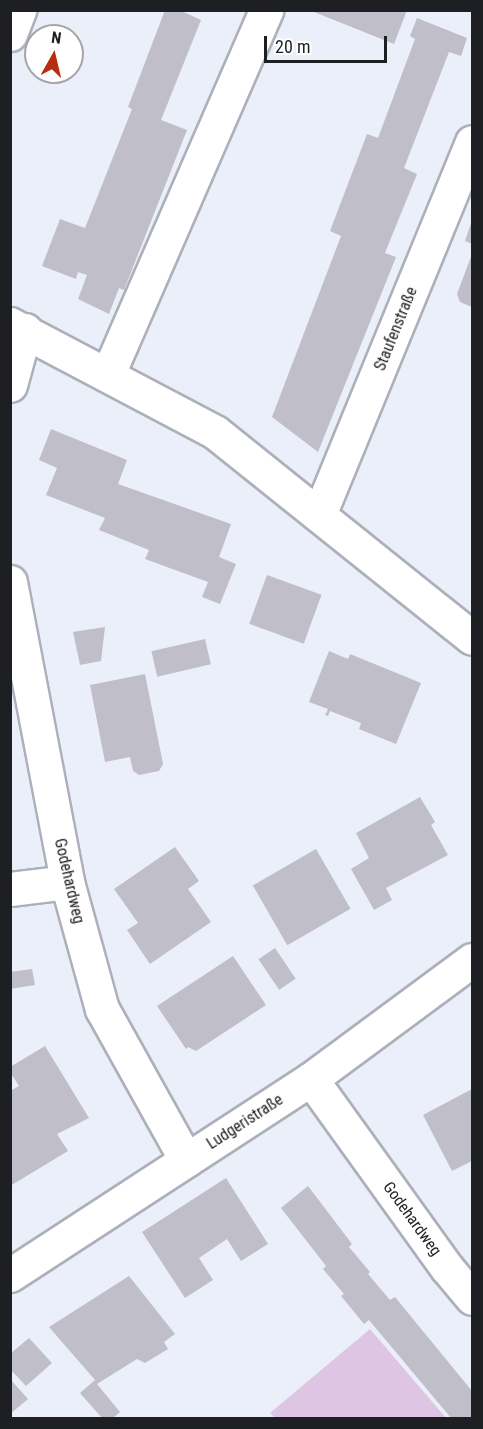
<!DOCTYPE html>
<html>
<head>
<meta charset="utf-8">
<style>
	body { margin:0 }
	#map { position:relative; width:483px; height:1429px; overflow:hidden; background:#ebeff9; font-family:"Roboto Condensed",sans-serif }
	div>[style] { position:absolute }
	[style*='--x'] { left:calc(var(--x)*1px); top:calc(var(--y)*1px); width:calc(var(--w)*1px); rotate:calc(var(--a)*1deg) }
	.green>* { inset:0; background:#dec5e4 }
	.building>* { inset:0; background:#c0bec8; transform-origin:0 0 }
	.roads { filter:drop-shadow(2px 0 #adb0bb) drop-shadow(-2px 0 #adb0bb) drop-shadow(0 2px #adb0bb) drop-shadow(0 -2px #adb0bb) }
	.minor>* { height:33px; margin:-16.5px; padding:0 16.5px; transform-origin:16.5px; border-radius:16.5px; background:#fff }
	span { translate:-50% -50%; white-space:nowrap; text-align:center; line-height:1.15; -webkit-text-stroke:5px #fff; paint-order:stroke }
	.street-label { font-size:16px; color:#1e1f23 }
	.frame { position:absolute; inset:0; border:12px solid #1e1f23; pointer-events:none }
	.north { position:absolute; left:24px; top:24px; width:60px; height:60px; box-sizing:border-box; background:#fff; border:2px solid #a5a5a7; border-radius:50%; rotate:8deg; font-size:16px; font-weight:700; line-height:24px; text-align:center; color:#1e1f23 }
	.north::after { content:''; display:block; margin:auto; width:21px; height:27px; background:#b82c11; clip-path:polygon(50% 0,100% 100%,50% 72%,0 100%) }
	.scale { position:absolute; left:264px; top:36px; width:123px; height:27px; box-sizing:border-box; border:3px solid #1e1f23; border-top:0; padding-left:8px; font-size:18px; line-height:21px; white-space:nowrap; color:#1e1f23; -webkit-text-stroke:4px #fff; paint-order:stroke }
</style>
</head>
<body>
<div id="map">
	<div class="green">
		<i style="clip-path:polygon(370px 1329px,446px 1418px,275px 1418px,270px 1413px)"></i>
	</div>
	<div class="building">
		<i style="clip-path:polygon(165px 10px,179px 10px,201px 20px,161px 120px,187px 130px,124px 290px,119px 288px,109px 314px,78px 299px,87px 275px,78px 272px,76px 279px,42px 266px,60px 219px,85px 228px,132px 109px,128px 107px)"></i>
		<i style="clip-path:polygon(309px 10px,407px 10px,394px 44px)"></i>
		<i style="clip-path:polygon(417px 18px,467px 38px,461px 56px,449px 52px,404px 168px,417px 174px,385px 253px,396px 257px,318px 452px,272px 417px,341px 236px,330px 231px,367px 134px,378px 138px,415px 39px,410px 36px)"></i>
		<i style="clip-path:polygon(472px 220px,472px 244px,465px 241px)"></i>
		<i style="clip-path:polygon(472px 254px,472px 307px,460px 302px,457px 294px)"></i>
		<i style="clip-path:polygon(51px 429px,127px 460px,118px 484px,231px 524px,219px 557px,236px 564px,220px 604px,202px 597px,208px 582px,145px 559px,149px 550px,99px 530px,105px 518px,46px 495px,57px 468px,39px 460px)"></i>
		<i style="left:267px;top:575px;width:58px;height:52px;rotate:20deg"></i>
		<i style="clip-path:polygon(105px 627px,101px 661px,80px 665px,73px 632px)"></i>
		<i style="left:205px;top:639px;width:26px;height:55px;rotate:77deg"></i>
		<i style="clip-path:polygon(329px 651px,348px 659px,350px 654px,421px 683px,396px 744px,359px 729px,361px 723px,330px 711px,328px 716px,325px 715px,328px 709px,309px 702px)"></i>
		<i style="clip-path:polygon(145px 674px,163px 764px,159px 771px,139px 775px,133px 771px,130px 757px,105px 762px,90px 685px)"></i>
		<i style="clip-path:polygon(420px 797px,435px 822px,431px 825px,448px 855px,386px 888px,392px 900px,374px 910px,351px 869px,369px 858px,356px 833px)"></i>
		<i style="clip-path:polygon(175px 847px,199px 881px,188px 889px,211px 922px,150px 964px,127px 930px,138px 923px,114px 889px)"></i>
		<i style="left:316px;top:849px;width:69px;height:73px;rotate:60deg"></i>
		<i style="left:275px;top:948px;width:37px;height:20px;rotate:56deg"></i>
		<i style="clip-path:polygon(233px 956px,266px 1005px,196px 1051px,188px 1047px,186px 1049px,157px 1006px)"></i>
		<i style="clip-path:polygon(32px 969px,35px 985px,10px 989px,10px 972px)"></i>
		<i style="clip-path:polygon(45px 1046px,89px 1118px,57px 1134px,68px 1151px,10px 1186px,10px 1091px,19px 1086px,10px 1072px,10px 1067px)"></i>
		<i style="clip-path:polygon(472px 1089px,472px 1161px,452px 1171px,423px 1115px)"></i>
		<i style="clip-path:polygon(226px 1178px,268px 1244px,241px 1261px,227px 1239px,199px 1258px,213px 1280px,185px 1298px,142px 1232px)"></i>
		<i style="clip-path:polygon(308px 1186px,352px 1244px,349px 1247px,370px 1272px,368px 1274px,390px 1300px,395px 1297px,472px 1391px,471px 1418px,451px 1418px,369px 1320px,364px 1324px,341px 1296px,344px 1294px,323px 1269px,326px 1266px,281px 1208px)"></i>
		<i style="clip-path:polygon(129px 1276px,175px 1334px,164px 1342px,168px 1349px,145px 1363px,137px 1359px,97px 1384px,120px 1412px,113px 1418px,102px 1418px,80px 1393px,95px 1380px,49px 1327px)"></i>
		<i style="clip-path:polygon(29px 1338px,52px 1363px,26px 1386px,10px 1369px,10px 1354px)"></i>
		<i style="clip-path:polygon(10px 1379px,28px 1399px,10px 1414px)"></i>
	</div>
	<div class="roads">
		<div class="minor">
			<i style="--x:10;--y:34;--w:26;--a:-69"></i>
			<i style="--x:10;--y:324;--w:232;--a:27.8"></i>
			<i style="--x:215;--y:432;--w:329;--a:38.7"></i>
			<i style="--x:108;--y:374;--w:397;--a:-66.5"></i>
			<i style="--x:10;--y:385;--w:57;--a:-74.7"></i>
			<i style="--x:319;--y:515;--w:403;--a:-67.7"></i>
			<i style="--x:10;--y:582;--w:305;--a:79.2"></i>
			<i style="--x:67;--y:882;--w:132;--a:74.6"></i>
			<i style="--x:102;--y:1009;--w:173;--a:60.9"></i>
			<i style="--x:10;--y:889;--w:57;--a:-7"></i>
			<i style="--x:311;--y:1079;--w:233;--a:54.3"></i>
			<i style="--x:447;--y:1268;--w:39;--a:50"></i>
			<i style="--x:10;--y:1275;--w:359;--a:-33.1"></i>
			<i style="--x:311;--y:1079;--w:200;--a:-36.5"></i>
		</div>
	</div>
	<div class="street-label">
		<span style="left:396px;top:329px;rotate:-68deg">Staufenstraße</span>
		<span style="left:69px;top:881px;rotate:77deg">Godehardweg</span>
		<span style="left:245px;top:1122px;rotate:-33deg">Ludgeristraße</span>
		<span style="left:412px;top:1219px;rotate:54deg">Godehardweg</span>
	</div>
	<div class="frame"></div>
	<div class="north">N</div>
	<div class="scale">20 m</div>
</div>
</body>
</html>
